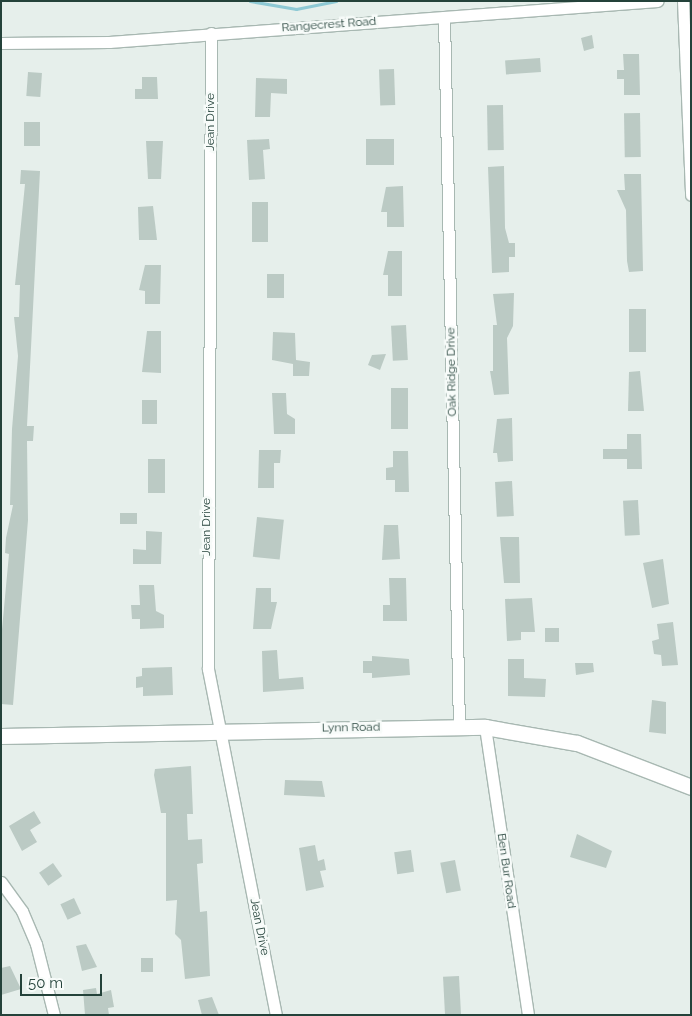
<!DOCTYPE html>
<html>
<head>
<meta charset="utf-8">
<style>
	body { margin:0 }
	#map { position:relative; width:692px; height:1016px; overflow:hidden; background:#e6efeb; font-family:Raleway,sans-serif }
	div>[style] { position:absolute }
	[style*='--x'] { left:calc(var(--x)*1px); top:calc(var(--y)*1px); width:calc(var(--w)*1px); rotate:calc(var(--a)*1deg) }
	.stream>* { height:3px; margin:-1.5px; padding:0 1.5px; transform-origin:1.5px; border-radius:1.5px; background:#8ec9d4 }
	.building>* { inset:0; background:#bbcac4; transform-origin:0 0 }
	.roads { filter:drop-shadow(1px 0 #a8b8b2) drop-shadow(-1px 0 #a8b8b2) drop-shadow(0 1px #a8b8b2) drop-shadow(0 -1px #a8b8b2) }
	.minor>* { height:11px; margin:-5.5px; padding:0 5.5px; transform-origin:5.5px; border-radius:5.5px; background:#fff }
	.secondary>* { height:15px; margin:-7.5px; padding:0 7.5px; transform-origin:7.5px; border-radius:7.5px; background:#fff }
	span { translate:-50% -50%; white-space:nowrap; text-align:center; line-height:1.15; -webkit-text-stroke:5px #f7fbf9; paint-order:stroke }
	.street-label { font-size:12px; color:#24423a }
	.frame { position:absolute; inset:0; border:2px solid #24423a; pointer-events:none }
	.scale { position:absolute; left:20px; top:974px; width:82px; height:22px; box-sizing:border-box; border:2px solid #24423a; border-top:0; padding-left:6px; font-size:15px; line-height:18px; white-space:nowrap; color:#24423a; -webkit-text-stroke:4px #f7fbf9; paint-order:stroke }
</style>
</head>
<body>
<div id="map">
	<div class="stream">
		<i style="--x:250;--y:1;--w:47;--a:9.9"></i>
		<i style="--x:296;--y:9;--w:41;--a:-11.3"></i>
	</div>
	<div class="building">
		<i style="clip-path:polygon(592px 35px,594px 48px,584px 51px,581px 38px)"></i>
		<i style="clip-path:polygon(623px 54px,639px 54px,640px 95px,624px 95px,624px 79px,617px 79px,617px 70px,624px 70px)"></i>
		<i style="left:540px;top:58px;width:14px;height:35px;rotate:86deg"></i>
		<i style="left:394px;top:69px;width:36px;height:15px;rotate:88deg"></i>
		<i style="left:28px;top:72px;width:14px;height:24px;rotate:4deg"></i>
		<i style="clip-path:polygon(142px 77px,157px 77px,158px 99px,135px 99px,135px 89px,142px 89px)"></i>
		<i style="clip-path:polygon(256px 78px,287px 79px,287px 94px,271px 93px,270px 117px,255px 117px)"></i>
		<i style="left:503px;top:105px;width:45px;height:16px;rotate:89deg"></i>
		<i style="left:640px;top:113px;width:44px;height:16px;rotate:89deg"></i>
		<i style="left:24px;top:122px;width:16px;height:24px"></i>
		<i style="clip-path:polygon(269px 139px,270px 149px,263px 150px,265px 179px,249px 180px,247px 140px)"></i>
		<i style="left:366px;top:139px;width:28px;height:26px"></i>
		<i style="clip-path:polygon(146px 141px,163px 141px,161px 179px,148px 179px)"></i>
		<i style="clip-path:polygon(504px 166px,505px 228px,509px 243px,515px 243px,515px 257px,509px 257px,509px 272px,492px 273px,488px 167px)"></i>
		<i style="clip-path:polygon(21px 170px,40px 171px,27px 426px,34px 426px,33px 441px,27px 441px,28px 520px,13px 705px,1px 704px,1px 640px,9px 554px,5px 553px,6px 538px,13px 505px,10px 505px,12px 429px,18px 356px,14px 317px,19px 317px,20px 285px,15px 285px,25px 184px,20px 184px)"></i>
		<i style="clip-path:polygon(624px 174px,641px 174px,643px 271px,629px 272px,627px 261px,626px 210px,617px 190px,625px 190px)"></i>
		<i style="clip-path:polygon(403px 186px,404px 227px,387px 227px,387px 212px,381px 212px,386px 187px)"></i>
		<i style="left:252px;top:202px;width:16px;height:40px"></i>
		<i style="clip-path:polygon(153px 206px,157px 240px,139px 240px,138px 207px)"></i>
		<i style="clip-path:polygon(388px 251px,402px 251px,402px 296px,388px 296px,388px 275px,383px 275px)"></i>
		<i style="clip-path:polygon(145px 265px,161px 265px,160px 304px,145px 304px,145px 291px,139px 290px)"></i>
		<i style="left:267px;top:274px;width:17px;height:24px"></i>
		<i style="clip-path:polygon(514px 293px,513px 326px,507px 338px,509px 394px,494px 395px,490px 371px,493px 371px,493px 325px,497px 325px,493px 294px)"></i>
		<i style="left:629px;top:309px;width:17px;height:43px"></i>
		<i style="left:406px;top:325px;width:35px;height:15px;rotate:87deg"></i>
		<i style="clip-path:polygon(147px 331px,161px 331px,161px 373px,142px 372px)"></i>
		<i style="clip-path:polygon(273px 332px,295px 333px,296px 360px,310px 362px,309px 376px,293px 376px,293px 364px,272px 360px)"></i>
		<i style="clip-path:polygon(386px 354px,380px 370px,368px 365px,372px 355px)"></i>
		<i style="clip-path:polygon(640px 371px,644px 411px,628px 411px,629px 372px)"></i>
		<i style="left:391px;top:388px;width:17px;height:41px"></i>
		<i style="clip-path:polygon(272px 393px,286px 393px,287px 414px,295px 419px,295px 434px,274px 434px)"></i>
		<i style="left:142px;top:400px;width:15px;height:24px"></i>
		<i style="clip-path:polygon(512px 418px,513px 461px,498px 462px,497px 453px,493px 453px,497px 419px)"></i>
		<i style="clip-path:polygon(627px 434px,641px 434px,642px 469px,627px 469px,627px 459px,603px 459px,603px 449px,627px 449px)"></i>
		<i style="clip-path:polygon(259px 450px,281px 450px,280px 463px,274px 463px,274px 488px,258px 488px)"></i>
		<i style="clip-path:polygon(393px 451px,408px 451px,409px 492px,395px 492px,395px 480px,386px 480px,386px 468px,393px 467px)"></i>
		<i style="left:148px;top:459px;width:17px;height:34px"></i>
		<i style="left:512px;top:481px;width:35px;height:17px;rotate:87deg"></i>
		<i style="left:638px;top:500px;width:35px;height:15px;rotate:87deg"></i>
		<i style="left:120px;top:513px;width:17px;height:11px"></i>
		<i style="left:257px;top:517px;width:27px;height:40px;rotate:6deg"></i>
		<i style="clip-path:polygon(384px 525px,398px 525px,400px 559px,382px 560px)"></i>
		<i style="clip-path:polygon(146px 531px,162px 532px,161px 564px,133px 564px,133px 549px,146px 550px)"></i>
		<i style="clip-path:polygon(500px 537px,519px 537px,520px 583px,504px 583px)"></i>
		<i style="clip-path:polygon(663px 559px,669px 604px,652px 608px,643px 563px)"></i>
		<i style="clip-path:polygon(389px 578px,406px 578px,407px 621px,383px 621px,383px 605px,390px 605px)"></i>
		<i style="clip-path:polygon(139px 585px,154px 585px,156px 611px,164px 615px,164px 628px,140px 629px,140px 619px,132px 619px,131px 605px,140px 605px)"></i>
		<i style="clip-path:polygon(256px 588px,271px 588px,271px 602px,277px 602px,271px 629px,253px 629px)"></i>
		<i style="clip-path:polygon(532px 598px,535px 632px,521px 632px,521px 640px,507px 641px,505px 599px)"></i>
		<i style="clip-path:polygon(673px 622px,678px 665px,662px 666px,661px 655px,654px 654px,652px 641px,659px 639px,657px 624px)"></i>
		<i style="left:545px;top:628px;width:14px;height:14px"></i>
		<i style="clip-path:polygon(277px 650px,279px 679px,303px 677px,304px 689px,263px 692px,262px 651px)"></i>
		<i style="clip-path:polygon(372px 656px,409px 659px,410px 675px,372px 678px,372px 673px,363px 673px,363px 661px,372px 661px)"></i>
		<i style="clip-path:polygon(508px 659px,524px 659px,524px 678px,546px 679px,545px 697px,508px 696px)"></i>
		<i style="clip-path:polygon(575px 663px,593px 663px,594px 672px,576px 675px)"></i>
		<i style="clip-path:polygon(172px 667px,173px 695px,143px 696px,143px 687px,136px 688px,136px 677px,142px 676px,142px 668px)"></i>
		<i style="clip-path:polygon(652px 700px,666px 702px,666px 734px,649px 732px)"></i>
		<i style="clip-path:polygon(191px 766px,193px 814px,187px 814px,188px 840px,202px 839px,203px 863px,197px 864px,200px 912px,207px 911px,210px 976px,185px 979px,181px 940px,175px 934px,177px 900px,166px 901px,166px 813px,161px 813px,154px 775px,155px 769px)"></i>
		<i style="clip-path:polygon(285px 780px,322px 781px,325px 797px,284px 795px)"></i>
		<i style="clip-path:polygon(34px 811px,41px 823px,30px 830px,37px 842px,22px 851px,9px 826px)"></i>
		<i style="clip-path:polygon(577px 834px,612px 851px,606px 868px,570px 857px)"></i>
		<i style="clip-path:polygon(315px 845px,318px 861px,324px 859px,326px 870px,320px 871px,324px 887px,306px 891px,299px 848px)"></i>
		<i style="left:411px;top:850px;width:22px;height:17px;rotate:82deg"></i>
		<i style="left:455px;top:860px;width:31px;height:15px;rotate:79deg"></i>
		<i style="left:53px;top:863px;width:16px;height:17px;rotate:55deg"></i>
		<i style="left:74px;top:898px;width:17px;height:15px;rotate:65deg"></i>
		<i style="clip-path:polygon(86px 944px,97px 967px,82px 971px,76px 946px)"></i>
		<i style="left:141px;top:958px;width:12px;height:14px"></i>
		<i style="clip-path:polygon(10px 966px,21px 989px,1px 995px,1px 968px)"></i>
		<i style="left:459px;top:976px;width:39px;height:16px;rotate:87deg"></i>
		<i style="clip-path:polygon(96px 988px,97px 994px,111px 990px,114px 1007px,108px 1008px,109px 1015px,85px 1015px,83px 990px)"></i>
		<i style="clip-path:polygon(212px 997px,219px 1015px,202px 1015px,198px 1000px)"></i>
	</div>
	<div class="roads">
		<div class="minor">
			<i style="--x:683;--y:1;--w:194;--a:87.6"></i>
			<i style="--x:444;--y:17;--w:709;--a:88.79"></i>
			<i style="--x:211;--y:33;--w:636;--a:90.27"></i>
			<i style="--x:208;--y:669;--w:353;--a:78.9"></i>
			<i style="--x:1;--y:43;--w:108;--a:-0.5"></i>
			<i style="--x:109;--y:42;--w:550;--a:-4.28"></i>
			<i style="--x:485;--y:727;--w:291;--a:81.5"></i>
			<i style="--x:1;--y:882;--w:36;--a:54"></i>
			<i style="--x:22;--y:911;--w:36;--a:67"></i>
			<i style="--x:36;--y:944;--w:73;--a:75.8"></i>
		</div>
		<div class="secondary">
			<i style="--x:1;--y:736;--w:484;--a:-1.1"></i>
			<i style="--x:485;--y:727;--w:93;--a:9.9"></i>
			<i style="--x:577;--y:743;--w:122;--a:21.1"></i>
		</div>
	</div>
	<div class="street-label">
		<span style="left:329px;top:25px;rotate:-4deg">Rangecrest Road</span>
		<span style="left:211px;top:122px;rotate:-90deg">Jean Drive</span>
		<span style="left:452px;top:372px;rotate:-91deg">Oak Ridge Drive</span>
		<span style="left:207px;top:527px;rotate:-90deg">Jean Drive</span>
		<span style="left:351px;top:728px;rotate:-1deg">Lynn Road</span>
		<span style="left:506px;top:871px;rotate:82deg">Ben Bur Road</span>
		<span style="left:259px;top:927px;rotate:79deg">Jean Drive</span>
	</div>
	<div class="frame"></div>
	<div class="scale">50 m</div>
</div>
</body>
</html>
